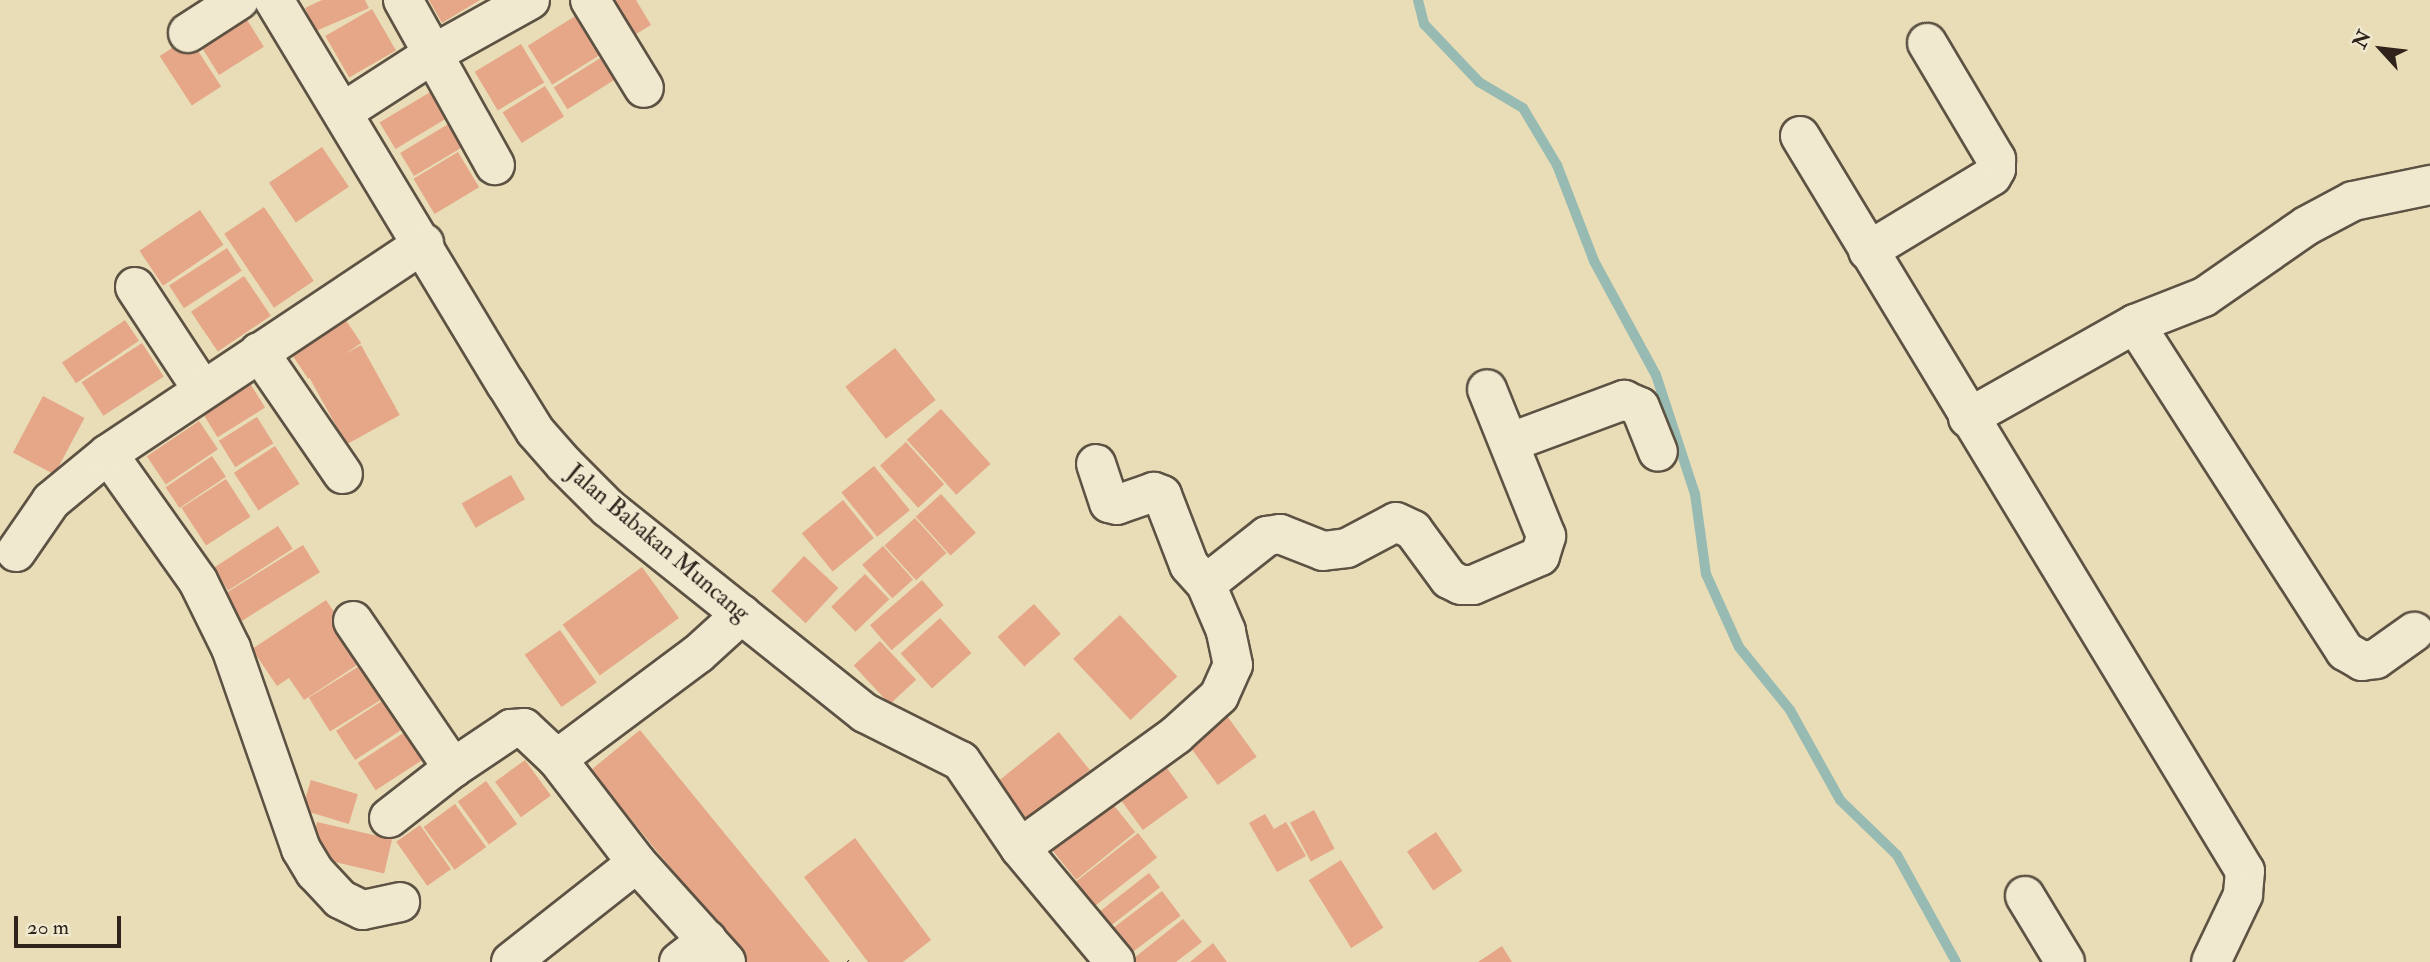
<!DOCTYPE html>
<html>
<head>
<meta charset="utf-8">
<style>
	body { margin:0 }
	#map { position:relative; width:2430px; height:962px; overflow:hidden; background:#e8ddb7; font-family:"IM FELL Double Pica",serif }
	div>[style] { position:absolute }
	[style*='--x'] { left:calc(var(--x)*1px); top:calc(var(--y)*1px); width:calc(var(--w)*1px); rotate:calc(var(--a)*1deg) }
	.stream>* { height:10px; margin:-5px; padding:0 5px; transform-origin:5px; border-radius:5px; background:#97bbb2 }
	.building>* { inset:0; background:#e5a788; transform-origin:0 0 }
	.path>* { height:4.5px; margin-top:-2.25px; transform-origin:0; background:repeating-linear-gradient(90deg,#2f231c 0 5px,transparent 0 8.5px) }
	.roads { filter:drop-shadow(2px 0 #5d5243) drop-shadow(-2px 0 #5d5243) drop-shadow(0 2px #5d5243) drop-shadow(0 -2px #5d5243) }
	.minor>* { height:38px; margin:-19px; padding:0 19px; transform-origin:19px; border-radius:19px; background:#f0e9d0 }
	span { translate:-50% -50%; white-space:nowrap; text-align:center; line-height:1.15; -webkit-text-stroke:6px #f0e9d0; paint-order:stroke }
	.street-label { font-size:24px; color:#2f231c }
	.north { position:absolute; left:2346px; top:14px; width:70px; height:70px; -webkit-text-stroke:5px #f0e9d0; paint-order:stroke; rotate:297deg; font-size:19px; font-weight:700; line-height:28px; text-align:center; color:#2f231c }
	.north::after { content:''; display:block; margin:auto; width:24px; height:32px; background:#2f231c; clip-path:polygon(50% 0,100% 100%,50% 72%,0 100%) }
	.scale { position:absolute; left:14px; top:916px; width:107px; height:32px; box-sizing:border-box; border:4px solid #2f231c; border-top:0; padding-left:9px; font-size:21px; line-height:24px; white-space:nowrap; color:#2f231c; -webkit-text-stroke:5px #f0e9d0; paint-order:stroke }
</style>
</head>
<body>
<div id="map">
	<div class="stream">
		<i style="--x:1418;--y:0;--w:25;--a:76"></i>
		<i style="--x:1424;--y:24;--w:80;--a:46.5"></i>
		<i style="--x:1479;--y:82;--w:51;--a:30.6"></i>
		<i style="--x:1523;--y:108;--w:66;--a:59.2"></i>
		<i style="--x:1557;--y:165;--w:103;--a:68.9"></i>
		<i style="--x:1594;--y:261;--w:130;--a:61.5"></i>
		<i style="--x:1656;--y:375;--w:125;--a:71.9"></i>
		<i style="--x:1695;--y:494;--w:81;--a:82.2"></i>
		<i style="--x:1706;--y:574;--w:80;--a:65.7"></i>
		<i style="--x:1739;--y:647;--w:81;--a:51"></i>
		<i style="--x:1790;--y:710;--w:103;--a:60.9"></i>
		<i style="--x:1840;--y:800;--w:79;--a:44"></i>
		<i style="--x:1897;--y:855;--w:122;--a:61.1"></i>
	</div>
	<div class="building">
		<i style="clip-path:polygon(322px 0,365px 0,369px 8px,316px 31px,305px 8px)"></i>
		<i style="clip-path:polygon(429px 0,480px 0,442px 23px)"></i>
		<i style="clip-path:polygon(605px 0,636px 0,651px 25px,628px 39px)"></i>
		<i style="left:239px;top:7px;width:47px;height:53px;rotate:58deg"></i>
		<i style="left:372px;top:9px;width:48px;height:54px;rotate:60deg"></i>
		<i style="left:577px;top:15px;width:46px;height:58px;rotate:58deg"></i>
		<i style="left:189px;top:37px;width:59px;height:35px;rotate:57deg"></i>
		<i style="left:521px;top:44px;width:45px;height:54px;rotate:59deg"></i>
		<i style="left:602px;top:57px;width:26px;height:57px;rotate:58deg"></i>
		<i style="left:545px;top:86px;width:36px;height:50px;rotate:58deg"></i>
		<i style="left:437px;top:88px;width:31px;height:67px;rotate:59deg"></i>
		<i style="left:455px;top:120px;width:27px;height:64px;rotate:59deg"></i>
		<i style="left:322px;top:147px;width:48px;height:64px;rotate:56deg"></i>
		<i style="left:458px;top:152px;width:41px;height:52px;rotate:59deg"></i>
		<i style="left:264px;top:207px;width:89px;height:48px;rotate:56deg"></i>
		<i style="left:200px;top:210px;width:42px;height:73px;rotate:56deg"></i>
		<i style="left:227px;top:248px;width:27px;height:69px;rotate:57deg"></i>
		<i style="left:244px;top:276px;width:48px;height:64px;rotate:56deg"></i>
		<i style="left:345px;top:319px;width:29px;height:64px;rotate:56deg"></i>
		<i style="left:125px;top:320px;width:25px;height:76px;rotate:56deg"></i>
		<i style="left:142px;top:343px;width:40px;height:72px;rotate:57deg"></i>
		<i style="left:361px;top:345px;width:80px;height:61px;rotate:61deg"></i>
		<i style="left:895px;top:348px;width:66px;height:63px;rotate:52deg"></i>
		<i style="left:246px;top:377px;width:36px;height:56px;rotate:58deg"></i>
		<i style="left:43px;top:396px;width:47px;height:64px;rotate:28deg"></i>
		<i style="left:941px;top:409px;width:74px;height:46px;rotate:48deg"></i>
		<i style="left:257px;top:417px;width:31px;height:45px;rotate:58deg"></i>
		<i style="left:199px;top:421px;width:34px;height:63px;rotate:56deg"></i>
		<i style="left:906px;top:442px;width:57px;height:35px;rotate:48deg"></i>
		<i style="left:275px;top:446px;width:45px;height:49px;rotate:57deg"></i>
		<i style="left:212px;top:456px;width:25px;height:56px;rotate:56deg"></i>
		<i style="left:874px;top:466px;width:57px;height:42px;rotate:51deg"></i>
		<i style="left:511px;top:475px;width:28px;height:57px;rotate:60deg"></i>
		<i style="left:226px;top:479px;width:45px;height:53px;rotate:57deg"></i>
		<i style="left:941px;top:494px;width:52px;height:34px;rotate:48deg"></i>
		<i style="left:843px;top:500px;width:49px;height:53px;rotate:51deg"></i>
		<i style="left:915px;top:518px;width:47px;height:41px;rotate:48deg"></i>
		<i style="left:278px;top:526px;width:27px;height:77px;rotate:57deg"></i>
		<i style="left:303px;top:545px;width:32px;height:92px;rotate:58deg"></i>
		<i style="left:883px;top:546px;width:45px;height:28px;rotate:48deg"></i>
		<i style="left:804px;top:556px;width:47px;height:48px;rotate:43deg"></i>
		<i style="left:642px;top:567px;width:63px;height:98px;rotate:54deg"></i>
		<i style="left:865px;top:574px;width:35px;height:47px;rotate:46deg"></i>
		<i style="left:922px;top:580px;width:33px;height:69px;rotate:49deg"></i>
		<i style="clip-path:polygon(326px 600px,366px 659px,304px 700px,289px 678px,277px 686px,252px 649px)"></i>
		<i style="left:1034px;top:604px;width:40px;height:49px;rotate:48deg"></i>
		<i style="left:1120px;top:615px;width:84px;height:64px;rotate:47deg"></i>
		<i style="left:940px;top:618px;width:47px;height:53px;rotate:48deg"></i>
		<i style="left:560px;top:630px;width:64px;height:43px;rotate:55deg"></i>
		<i style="left:880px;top:641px;width:53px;height:36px;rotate:47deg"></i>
		<i style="left:369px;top:660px;width:40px;height:71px;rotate:58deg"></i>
		<i style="left:388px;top:697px;width:35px;height:62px;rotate:57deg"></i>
		<i style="left:1222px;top:709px;width:59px;height:48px;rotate:54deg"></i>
		<i style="left:408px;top:730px;width:33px;height:60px;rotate:57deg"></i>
		<i style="clip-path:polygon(640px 730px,830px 962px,747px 962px,651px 844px,591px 770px)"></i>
		<i style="left:1059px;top:732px;width:49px;height:80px;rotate:51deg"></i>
		<i style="left:525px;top:760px;width:44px;height:37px;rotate:54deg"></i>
		<i style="left:1164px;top:764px;width:41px;height:56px;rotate:54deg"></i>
		<i style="left:311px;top:780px;width:49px;height:31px;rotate:17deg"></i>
		<i style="left:486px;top:781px;width:53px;height:35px;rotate:54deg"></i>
		<i style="left:1107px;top:797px;width:45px;height:76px;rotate:51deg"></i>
		<i style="left:455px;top:804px;width:53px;height:39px;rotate:54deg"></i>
		<i style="left:1314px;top:810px;width:44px;height:27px;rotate:62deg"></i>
		<i style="clip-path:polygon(1265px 814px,1274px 829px,1286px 822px,1306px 856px,1277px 872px,1249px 823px)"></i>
		<i style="left:317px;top:822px;width:77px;height:35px;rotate:13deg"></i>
		<i style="left:420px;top:825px;width:54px;height:29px;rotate:55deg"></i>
		<i style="left:1436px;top:832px;width:47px;height:35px;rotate:56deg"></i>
		<i style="left:1138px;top:833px;width:31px;height:80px;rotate:52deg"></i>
		<i style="clip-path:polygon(855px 838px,931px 940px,903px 962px,868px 962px,804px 877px)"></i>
		<i style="left:1341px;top:860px;width:80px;height:38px;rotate:58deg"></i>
		<i style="left:1149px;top:873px;width:18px;height:73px;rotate:52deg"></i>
		<i style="left:1162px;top:891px;width:31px;height:70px;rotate:53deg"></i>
		<i style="clip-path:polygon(1183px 919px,1202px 942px,1176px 962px,1129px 962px)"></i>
		<i style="clip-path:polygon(1213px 943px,1227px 962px,1190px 962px)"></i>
		<i style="clip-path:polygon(1502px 946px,1512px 962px,1478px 962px)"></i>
	</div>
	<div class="path">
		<i style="--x:847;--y:961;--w:1;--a:45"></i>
	</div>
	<div class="roads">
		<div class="minor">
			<i style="--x:274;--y:0;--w:449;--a:58.9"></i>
			<i style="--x:506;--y:384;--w:55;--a:58.3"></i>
			<i style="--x:535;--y:431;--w:44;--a:48.7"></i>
			<i style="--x:564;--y:464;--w:62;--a:45"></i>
			<i style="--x:608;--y:508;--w:329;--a:38.6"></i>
			<i style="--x:865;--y:713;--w:107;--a:26.6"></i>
			<i style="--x:961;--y:761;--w:105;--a:55.9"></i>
			<i style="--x:1020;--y:848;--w:148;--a:50.2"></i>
			<i style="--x:403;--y:0;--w:189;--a:60.9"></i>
			<i style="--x:590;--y:0;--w:103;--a:58.5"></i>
			<i style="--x:188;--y:33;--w:61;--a:-32.9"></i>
			<i style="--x:343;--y:112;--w:107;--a:-32.8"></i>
			<i style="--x:433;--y:54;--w:111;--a:-29.1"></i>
			<i style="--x:1800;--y:136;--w:859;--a:58.81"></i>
			<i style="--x:2245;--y:871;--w:24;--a:95"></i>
			<i style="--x:2243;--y:895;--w:74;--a:115.5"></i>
			<i style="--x:1868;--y:251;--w:145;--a:-31.2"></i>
			<i style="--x:1992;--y:176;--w:8;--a:-60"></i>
			<i style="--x:1996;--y:169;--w:10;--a:-90"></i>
			<i style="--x:1996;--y:159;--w:135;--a:-120.7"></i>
			<i style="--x:135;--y:287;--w:122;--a:56.7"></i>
			<i style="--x:2135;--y:324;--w:389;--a:57.3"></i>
			<i style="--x:2345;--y:651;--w:20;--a:30"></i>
			<i style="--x:2362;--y:661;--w:14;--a:-8"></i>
			<i style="--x:2376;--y:659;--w:47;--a:-35.4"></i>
			<i style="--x:259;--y:352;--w:148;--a:55.5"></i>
			<i style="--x:1968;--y:418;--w:192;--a:-29.4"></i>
			<i style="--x:2135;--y:324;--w:74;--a:-21.4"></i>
			<i style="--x:2204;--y:297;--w:124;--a:-34.8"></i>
			<i style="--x:2306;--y:226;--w:53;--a:-28"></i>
			<i style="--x:2353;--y:201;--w:79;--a:-11.7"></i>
			<i style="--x:1511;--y:442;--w:121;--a:-20.4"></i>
			<i style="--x:1624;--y:400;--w:17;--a:24"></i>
			<i style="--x:1640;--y:407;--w:48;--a:68.2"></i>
			<i style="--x:108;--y:454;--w:156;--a:54.7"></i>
			<i style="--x:198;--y:581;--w:75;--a:63.8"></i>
			<i style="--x:231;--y:648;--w:213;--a:70.8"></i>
			<i style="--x:301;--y:849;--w:27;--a:59"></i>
			<i style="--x:315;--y:872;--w:37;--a:47"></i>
			<i style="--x:340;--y:899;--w:25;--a:26"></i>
			<i style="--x:363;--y:910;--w:38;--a:-12"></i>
			<i style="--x:16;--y:552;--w:62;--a:-55.5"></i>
			<i style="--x:51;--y:501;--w:74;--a:-39.5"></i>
			<i style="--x:108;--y:454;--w:380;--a:-33.7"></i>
			<i style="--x:1206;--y:584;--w:78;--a:-38.2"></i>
			<i style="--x:1267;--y:536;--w:13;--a:-9"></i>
			<i style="--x:1280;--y:534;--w:46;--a:21.6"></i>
			<i style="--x:1323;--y:551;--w:24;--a:-7"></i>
			<i style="--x:1347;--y:548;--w:55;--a:-28"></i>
			<i style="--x:1396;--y:522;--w:19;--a:25"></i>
			<i style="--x:1413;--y:530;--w:61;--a:53.7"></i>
			<i style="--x:1449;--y:579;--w:13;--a:27"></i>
			<i style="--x:1461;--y:585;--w:12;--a:0"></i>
			<i style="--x:1473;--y:585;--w:73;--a:-23.4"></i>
			<i style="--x:1540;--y:556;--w:21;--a:-73"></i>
			<i style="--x:1546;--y:536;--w:158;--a:-111.9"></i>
			<i style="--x:353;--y:621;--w:178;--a:55.8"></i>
			<i style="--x:557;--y:759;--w:176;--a:-36.7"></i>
			<i style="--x:698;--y:654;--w:59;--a:-42.3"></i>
			<i style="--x:389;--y:818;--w:81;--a:-38"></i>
			<i style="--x:453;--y:768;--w:70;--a:-33.9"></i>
			<i style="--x:511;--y:729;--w:13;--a:-4"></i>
			<i style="--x:524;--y:728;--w:45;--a:43.2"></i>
			<i style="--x:557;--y:759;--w:131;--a:52.4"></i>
			<i style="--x:637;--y:863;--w:133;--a:48"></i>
			<i style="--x:1020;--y:848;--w:193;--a:-35.9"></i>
			<i style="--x:1176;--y:735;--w:58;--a:-42.2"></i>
			<i style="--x:1219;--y:696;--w:34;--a:-66"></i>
			<i style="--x:1233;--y:665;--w:35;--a:-102"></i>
			<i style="--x:1226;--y:631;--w:51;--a:-113.1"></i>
			<i style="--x:1206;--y:584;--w:25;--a:-132"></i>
			<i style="--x:1189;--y:565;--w:75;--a:-111.1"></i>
			<i style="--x:1162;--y:495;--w:9;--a:-159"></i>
			<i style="--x:1154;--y:492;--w:39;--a:161"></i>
			<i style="--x:1117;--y:505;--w:8;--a:-166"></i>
			<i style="--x:1109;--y:503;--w:41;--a:-108.4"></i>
			<i style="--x:2025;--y:896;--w:77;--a:58.8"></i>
			<i style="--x:511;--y:962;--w:160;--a:-38.2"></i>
			<i style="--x:679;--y:962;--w:36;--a:-38"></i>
		</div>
	</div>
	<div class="street-label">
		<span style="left:658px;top:543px;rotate:40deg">Jalan Babakan Muncang</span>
	</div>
	<div class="north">N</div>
	<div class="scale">20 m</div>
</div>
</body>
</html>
